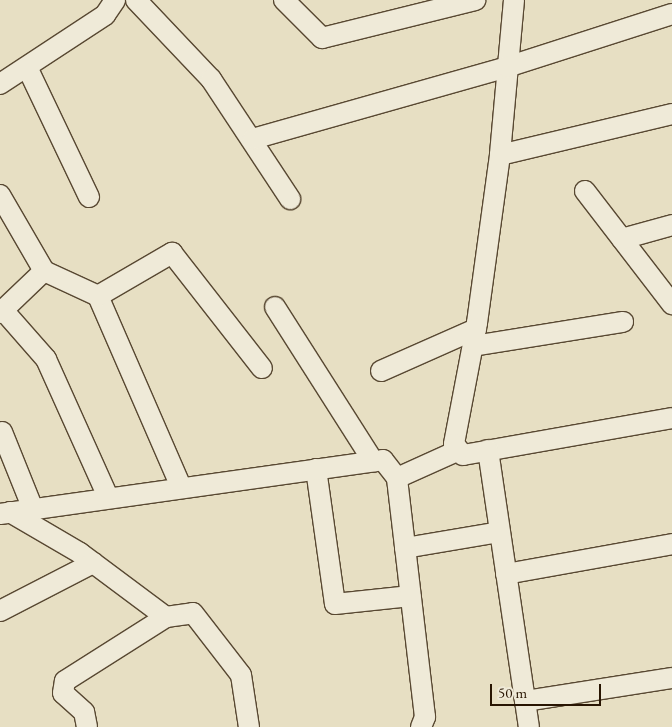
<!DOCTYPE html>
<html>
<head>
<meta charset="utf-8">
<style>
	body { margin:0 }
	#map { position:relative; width:672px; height:727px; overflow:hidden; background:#e7dfc3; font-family:"EB Garamond",serif }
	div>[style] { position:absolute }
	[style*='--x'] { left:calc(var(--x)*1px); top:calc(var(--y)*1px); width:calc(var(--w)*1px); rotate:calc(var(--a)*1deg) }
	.roads { filter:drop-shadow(1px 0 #584832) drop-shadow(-1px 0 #584832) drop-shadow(0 1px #584832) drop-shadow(0 -1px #584832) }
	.minor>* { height:20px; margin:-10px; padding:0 10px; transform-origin:10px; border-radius:10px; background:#efead8 }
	span { translate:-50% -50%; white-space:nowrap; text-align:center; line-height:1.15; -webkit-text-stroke:4px #efead8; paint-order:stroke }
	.scale { position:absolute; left:490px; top:684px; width:111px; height:22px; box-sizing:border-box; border:2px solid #281502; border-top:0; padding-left:6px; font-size:15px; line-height:18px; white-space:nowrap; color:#281502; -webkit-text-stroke:4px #efead8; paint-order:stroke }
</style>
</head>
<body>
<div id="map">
	<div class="roads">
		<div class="minor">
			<i style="--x:136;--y:0;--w:109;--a:46.5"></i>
			<i style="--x:211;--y:79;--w:144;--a:56.6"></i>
			<i style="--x:284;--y:0;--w:54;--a:45"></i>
			<i style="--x:322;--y:38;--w:158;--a:-13.9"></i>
			<i style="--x:514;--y:0;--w:156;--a:95.2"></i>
			<i style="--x:500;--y:155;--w:170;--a:97.8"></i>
			<i style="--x:477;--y:323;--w:123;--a:100.8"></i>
			<i style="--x:454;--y:444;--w:14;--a:51"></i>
			<i style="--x:463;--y:455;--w:212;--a:-10"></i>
			<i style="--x:27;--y:67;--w:144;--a:64.5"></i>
			<i style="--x:0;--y:84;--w:126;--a:-33.3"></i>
			<i style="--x:105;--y:15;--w:18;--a:-56"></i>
			<i style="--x:253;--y:139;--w:264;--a:-15.8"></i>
			<i style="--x:507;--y:67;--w:173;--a:-17.8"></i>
			<i style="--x:500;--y:155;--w:177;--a:-13.4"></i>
			<i style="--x:585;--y:191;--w:143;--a:52.4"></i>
			<i style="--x:0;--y:195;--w:88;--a:59.9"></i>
			<i style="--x:622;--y:239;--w:52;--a:-15.6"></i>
			<i style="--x:98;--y:296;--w:208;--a:66.5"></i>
			<i style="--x:275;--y:307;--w:183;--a:57.5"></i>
			<i style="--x:3;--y:310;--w:65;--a:48.7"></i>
			<i style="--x:46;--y:359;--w:151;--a:65.8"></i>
			<i style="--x:0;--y:313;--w:61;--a:-43.7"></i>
			<i style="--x:44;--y:271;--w:60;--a:24.8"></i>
			<i style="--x:98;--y:296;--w:86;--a:-30.2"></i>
			<i style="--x:172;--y:253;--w:146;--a:52"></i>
			<i style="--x:473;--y:346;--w:152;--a:-9.1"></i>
			<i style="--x:381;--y:371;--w:104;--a:-23.9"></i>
			<i style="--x:2;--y:432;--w:83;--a:68.1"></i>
			<i style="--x:488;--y:450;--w:280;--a:81.6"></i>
			<i style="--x:316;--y:469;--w:136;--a:82"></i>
			<i style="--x:335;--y:604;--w:76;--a:-6"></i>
			<i style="--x:10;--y:512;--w:81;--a:30.4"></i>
			<i style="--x:80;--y:553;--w:107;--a:36.7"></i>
			<i style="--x:166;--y:617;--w:27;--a:-8"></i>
			<i style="--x:193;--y:613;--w:78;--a:52.3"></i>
			<i style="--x:241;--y:675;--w:53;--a:81.3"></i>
			<i style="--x:0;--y:514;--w:387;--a:-8"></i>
			<i style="--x:383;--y:460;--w:23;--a:52"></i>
			<i style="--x:405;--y:548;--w:96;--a:-9.6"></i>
			<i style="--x:506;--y:574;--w:169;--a:-10.2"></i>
			<i style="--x:0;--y:611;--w:105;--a:-27.3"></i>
			<i style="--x:525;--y:701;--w:149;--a:-8.9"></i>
			<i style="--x:87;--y:727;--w:15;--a:-101"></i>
			<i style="--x:84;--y:712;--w:28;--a:-138"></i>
			<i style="--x:63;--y:693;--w:12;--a:-81"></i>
			<i style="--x:65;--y:681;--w:120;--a:-32.4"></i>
			<i style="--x:421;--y:727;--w:11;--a:-68"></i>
			<i style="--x:425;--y:717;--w:241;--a:-96.7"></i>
			<i style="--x:397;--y:478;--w:66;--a:-24.2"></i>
		</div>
	</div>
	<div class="scale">50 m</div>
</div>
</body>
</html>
